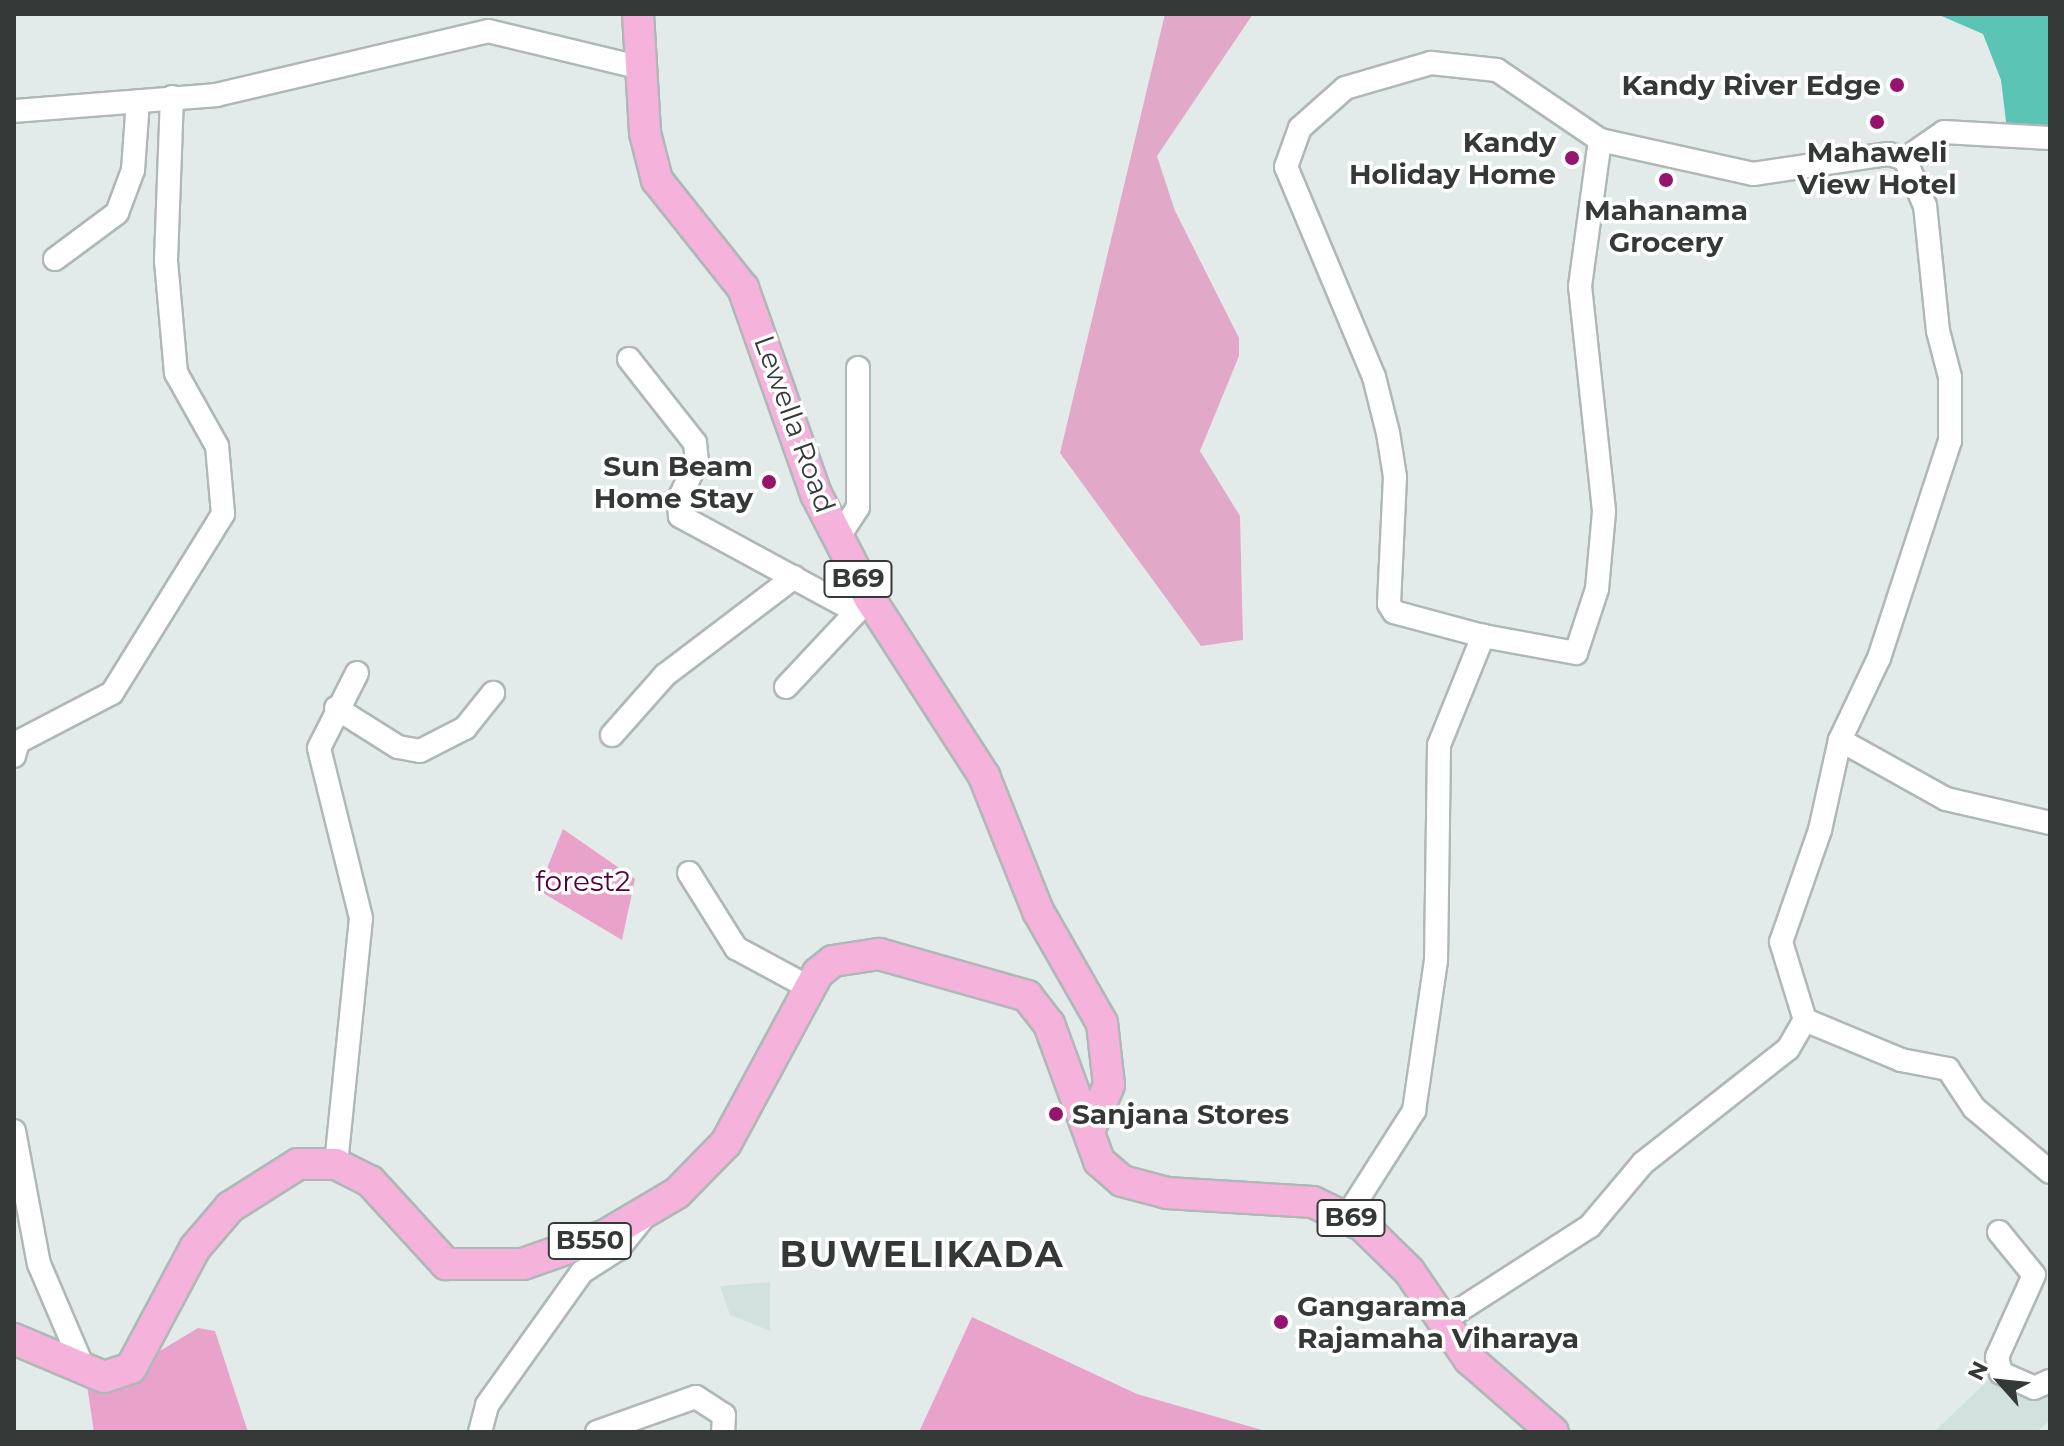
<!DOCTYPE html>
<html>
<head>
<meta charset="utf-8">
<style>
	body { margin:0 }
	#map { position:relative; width:2064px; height:1446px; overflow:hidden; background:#e2ebea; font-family:Montserrat,sans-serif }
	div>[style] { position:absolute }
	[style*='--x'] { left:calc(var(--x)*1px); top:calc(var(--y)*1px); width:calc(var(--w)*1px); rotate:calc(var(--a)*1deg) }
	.built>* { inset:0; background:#d0e1de }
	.green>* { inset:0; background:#e2a8c8 }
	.forest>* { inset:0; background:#e9a2ca }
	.water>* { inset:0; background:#5cc4b4 }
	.roads { filter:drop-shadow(2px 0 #b0b8b7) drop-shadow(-2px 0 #b0b8b7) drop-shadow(0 2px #b0b8b7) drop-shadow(0 -2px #b0b8b7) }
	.minor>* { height:22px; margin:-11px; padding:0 11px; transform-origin:11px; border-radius:11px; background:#fff }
	.major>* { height:30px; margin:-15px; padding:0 15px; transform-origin:15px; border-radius:15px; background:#f5b2da }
	.dots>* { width:22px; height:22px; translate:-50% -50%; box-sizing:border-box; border:4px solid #fff; border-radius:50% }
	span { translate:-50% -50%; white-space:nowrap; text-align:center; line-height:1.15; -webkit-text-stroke:7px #fff; paint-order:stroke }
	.shield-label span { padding:2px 6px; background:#fff; border:2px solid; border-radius:6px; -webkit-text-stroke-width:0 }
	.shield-label { font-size:26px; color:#343837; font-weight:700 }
	.poi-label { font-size:28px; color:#343837; font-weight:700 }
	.right { translate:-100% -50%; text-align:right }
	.left { translate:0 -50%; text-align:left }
	.street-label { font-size:28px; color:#343837 }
	.park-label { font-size:28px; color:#54003b }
	.district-label { font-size:36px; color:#343837; font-weight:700; letter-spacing:2px }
	.frame { position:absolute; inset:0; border:16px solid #343837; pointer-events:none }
	.north { position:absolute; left:1960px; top:1342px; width:80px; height:80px; -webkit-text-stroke:6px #fff; paint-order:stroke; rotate:297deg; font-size:22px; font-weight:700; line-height:32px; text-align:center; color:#343837 }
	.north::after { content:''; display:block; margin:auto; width:28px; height:36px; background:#343837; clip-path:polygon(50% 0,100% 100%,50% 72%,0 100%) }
</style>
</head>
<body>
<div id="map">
	<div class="built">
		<i style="clip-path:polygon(770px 1282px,770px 1331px,730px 1315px,720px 1286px)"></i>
		<i style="clip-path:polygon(2000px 1369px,2050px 1381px,2050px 1420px,2037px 1432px,1934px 1432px)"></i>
	</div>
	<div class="green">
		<i style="clip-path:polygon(1165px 14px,1253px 14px,1157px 156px,1175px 211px,1239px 338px,1239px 356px,1200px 451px,1240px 516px,1243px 640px,1201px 646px,1060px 453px)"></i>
	</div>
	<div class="forest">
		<i style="clip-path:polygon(563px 829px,635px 879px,622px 940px,538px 890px)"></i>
		<i style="clip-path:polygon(972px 1317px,1137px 1394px,1269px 1432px,919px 1432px)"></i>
		<i style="clip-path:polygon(198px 1328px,215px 1331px,248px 1432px,94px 1432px,85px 1372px,118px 1376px)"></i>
	</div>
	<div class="water">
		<i style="clip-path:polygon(1937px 14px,2050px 14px,2050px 136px,2007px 130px,2001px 80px,1983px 34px)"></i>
	</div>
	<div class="roads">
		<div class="minor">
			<i style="--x:14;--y:111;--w:203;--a:-4.5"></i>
			<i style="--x:216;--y:95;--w:279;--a:-13.2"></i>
			<i style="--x:488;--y:31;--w:154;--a:13.5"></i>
			<i style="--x:1600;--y:140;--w:157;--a:12.5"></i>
			<i style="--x:1753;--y:174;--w:137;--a:-8.4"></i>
			<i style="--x:1889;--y:154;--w:17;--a:17"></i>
			<i style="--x:1905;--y:159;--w:47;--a:-34.7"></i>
			<i style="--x:1944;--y:132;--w:106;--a:3.2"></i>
			<i style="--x:55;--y:259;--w:77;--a:-36.6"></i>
			<i style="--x:117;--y:213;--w:46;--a:-69.6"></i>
			<i style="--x:133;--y:170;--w:69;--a:-85.9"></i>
			<i style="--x:629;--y:359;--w:107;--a:51.8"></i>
			<i style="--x:695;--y:443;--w:18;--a:84"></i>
			<i style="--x:697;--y:461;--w:42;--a:115.3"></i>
			<i style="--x:679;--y:499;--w:17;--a:87"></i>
			<i style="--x:680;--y:516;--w:199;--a:28.5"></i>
			<i style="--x:838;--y:538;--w:37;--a:-57"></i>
			<i style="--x:858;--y:507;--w:139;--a:-90"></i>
			<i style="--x:786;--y:687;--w:114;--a:-46.8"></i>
			<i style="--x:336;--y:708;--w:73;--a:32.2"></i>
			<i style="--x:398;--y:747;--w:22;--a:10"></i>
			<i style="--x:420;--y:751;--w:51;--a:-27.1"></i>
			<i style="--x:465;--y:728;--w:45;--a:-51.3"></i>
			<i style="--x:612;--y:735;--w:80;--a:-48.5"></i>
			<i style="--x:665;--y:675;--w:162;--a:-37.2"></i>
			<i style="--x:1840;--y:740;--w:121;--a:29.1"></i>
			<i style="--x:1946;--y:799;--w:107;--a:13"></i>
			<i style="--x:14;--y:756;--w:15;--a:-74"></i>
			<i style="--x:18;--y:742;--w:106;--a:-27.5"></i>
			<i style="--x:112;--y:693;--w:211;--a:-58.2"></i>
			<i style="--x:223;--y:514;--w:68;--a:-95"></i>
			<i style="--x:217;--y:446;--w:84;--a:-119.3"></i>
			<i style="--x:176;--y:373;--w:113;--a:-95.1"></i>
			<i style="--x:166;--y:260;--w:163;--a:-87.9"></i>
			<i style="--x:689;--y:873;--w:89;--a:57.9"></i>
			<i style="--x:736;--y:948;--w:82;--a:28.4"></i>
			<i style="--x:1805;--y:1020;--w:104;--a:22.6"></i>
			<i style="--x:1901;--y:1060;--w:48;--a:10.8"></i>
			<i style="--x:1948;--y:1069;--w:47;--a:56.3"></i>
			<i style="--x:1974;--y:1108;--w:99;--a:40.1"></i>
			<i style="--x:14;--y:1131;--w:135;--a:79.4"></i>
			<i style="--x:39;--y:1264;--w:117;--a:66.9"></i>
			<i style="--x:336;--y:1164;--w:247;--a:-84.2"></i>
			<i style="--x:361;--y:918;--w:175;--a:-103.9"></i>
			<i style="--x:319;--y:748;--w:84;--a:-63.1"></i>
			<i style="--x:1347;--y:1216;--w:125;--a:-57.5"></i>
			<i style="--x:1414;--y:1111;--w:152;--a:-81.7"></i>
			<i style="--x:1436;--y:961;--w:216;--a:-89.2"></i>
			<i style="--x:1439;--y:745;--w:118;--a:-68"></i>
			<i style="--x:1483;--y:636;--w:92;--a:-164.9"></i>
			<i style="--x:1394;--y:612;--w:9;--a:-122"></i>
			<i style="--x:1389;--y:604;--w:127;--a:-87.3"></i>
			<i style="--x:1395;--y:477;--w:45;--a:-99"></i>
			<i style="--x:1388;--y:433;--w:58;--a:-104"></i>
			<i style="--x:1374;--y:377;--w:228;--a:-112.7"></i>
			<i style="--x:1286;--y:167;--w:41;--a:-70.3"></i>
			<i style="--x:1300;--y:128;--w:60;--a:-41.6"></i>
			<i style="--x:1345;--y:88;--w:90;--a:-16.2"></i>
			<i style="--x:1431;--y:63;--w:66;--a:6.1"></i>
			<i style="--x:1497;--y:70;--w:125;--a:34.2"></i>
			<i style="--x:1600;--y:140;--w:147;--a:97.8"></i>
			<i style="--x:1580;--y:286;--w:227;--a:83.9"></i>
			<i style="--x:1604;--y:512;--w:77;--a:95.2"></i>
			<i style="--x:1597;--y:589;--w:67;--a:108.2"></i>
			<i style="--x:1576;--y:653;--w:95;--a:-169.6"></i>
			<i style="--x:1999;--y:1232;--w:55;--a:50.9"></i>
			<i style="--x:2034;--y:1275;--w:90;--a:114.3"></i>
			<i style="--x:1997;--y:1357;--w:16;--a:76"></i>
			<i style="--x:2001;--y:1373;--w:36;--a:24"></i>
			<i style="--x:2034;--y:1388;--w:17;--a:-24"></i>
			<i style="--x:1441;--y:1322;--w:177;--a:-32.8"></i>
			<i style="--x:1590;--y:1226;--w:82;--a:-49.9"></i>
			<i style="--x:1643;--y:1163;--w:184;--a:-38.2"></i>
			<i style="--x:1788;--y:1049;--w:34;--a:-60"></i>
			<i style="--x:1805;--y:1020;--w:82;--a:-107.1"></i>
			<i style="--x:1781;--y:942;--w:119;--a:-70.8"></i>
			<i style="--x:1820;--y:830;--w:92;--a:-77.5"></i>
			<i style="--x:1840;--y:740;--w:91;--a:-64.6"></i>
			<i style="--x:1879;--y:658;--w:228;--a:-71.9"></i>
			<i style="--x:1950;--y:441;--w:64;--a:-90"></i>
			<i style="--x:1950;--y:377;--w:48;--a:-104.6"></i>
			<i style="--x:1938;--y:331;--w:126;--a:-95.9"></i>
			<i style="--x:1925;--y:206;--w:51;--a:-113.1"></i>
			<i style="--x:480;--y:1432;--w:28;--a:-75"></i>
			<i style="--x:487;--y:1405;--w:163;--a:-54.5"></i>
			<i style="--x:582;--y:1272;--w:43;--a:-32.6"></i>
			<i style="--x:618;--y:1249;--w:40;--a:-51"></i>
			<i style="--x:597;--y:1432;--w:105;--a:-19.5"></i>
			<i style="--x:696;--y:1397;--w:33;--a:33"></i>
			<i style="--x:724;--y:1415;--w:17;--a:93"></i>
		</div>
		<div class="major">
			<i style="--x:638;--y:14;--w:119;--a:86.6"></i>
			<i style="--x:645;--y:133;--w:49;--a:75.7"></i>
			<i style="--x:657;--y:180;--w:138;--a:51.5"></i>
			<i style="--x:743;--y:288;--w:219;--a:70.5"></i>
			<i style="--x:816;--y:494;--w:118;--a:62.8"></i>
			<i style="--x:870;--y:599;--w:211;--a:57.2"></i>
			<i style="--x:984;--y:776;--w:145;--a:68.2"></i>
			<i style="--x:1038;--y:911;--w:129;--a:60.3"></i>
			<i style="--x:1102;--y:1023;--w:62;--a:83.6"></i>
			<i style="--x:1109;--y:1085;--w:50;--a:113.5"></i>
			<i style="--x:14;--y:1339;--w:98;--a:22.9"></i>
			<i style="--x:104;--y:1377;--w:28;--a:-18"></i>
			<i style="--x:131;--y:1368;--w:136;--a:-61.9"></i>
			<i style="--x:195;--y:1248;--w:54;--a:-49.5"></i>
			<i style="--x:230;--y:1207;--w:80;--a:-32.3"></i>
			<i style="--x:298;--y:1164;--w:38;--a:0"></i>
			<i style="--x:336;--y:1164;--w:38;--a:27"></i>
			<i style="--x:370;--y:1181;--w:113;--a:47.5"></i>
			<i style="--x:446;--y:1264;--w:77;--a:0"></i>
			<i style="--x:523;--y:1264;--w:88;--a:-19.3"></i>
			<i style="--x:606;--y:1235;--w:82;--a:-30.6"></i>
			<i style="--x:677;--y:1193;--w:70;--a:-45.6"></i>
			<i style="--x:726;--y:1143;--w:193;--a:-61.6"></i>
			<i style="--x:818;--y:973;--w:19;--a:-39"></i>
			<i style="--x:833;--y:961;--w:47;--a:-8.7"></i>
			<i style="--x:879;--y:954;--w:154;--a:15.8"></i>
			<i style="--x:1027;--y:996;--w:36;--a:52"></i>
			<i style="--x:1049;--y:1024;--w:146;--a:69.9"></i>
			<i style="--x:1099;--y:1161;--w:30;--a:41"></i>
			<i style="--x:1122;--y:1181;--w:47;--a:14.9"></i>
			<i style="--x:1167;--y:1193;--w:146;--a:3.5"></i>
			<i style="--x:1313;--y:1202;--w:55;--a:25.6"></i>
			<i style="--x:1363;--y:1226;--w:64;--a:44.4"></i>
			<i style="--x:1409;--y:1271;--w:107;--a:55.7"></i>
			<i style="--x:1469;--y:1359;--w:111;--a:41"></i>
		</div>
	</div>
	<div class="dots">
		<i style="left:1897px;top:85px;background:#95146d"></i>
		<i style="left:1877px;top:122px;background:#95146d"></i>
		<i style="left:1572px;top:158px;background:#95146d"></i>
		<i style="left:1666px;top:180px;background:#95146d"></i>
		<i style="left:769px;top:482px;background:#95146d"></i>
		<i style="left:1056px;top:1114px;background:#95146d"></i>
		<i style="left:1281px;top:1322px;background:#95146d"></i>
	</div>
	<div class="shield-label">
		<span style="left:858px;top:579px">B69</span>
		<span style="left:1351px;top:1218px">B69</span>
		<span style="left:590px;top:1241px">B550</span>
	</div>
	<div class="poi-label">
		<span class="right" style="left:1881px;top:85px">Kandy River Edge</span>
		<span class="right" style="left:1556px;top:158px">Kandy<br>Holiday Home</span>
		<span style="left:1877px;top:168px">Mahaweli<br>View Hotel</span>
		<span style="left:1666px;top:226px">Mahanama<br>Grocery</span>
		<span class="right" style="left:753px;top:482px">Sun Beam<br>Home Stay</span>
		<span class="left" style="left:1072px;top:1114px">Sanjana Stores</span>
		<span class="left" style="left:1297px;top:1322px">Gangarama<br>Rajamaha Viharaya</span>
	</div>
	<div class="street-label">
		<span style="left:795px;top:424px;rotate:70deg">Lewella Road</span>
	</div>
	<div class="park-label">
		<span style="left:583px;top:881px">forest2</span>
	</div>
	<div class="district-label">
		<span style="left:922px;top:1255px">BUWELIKADA</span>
	</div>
	<div class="frame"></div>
	<div class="north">N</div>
</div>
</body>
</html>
